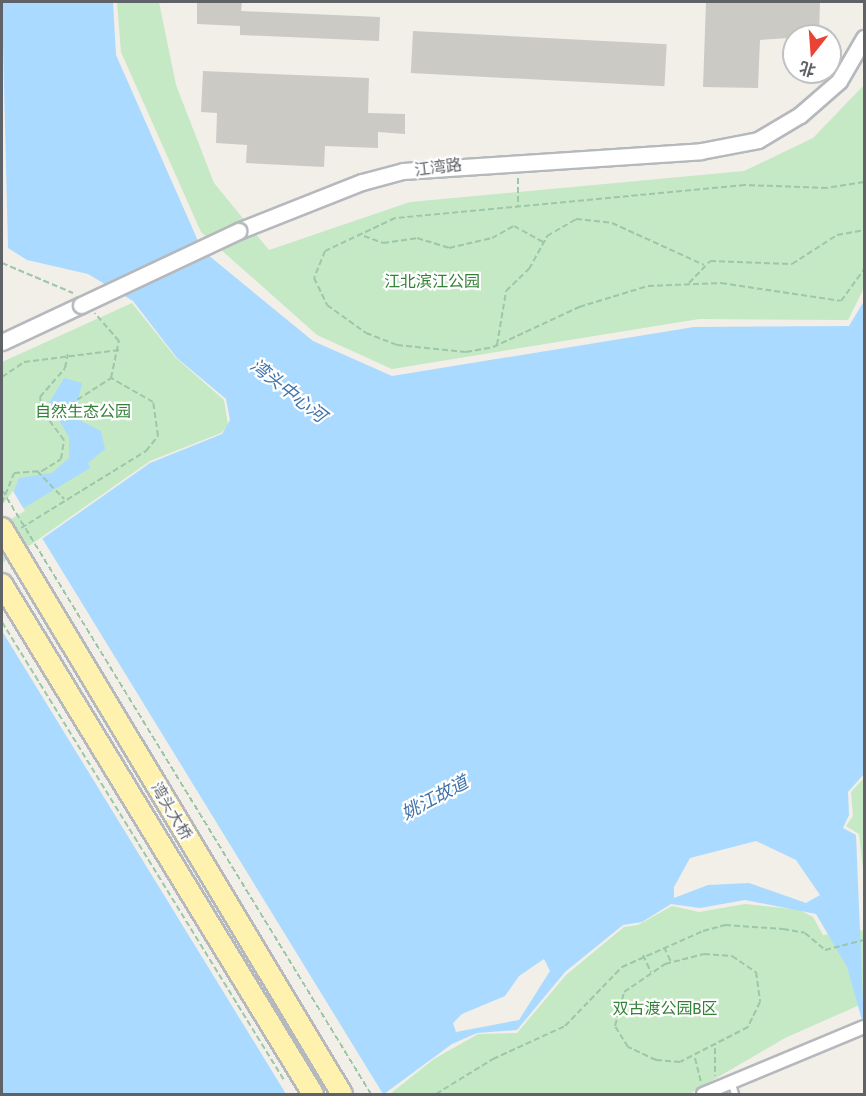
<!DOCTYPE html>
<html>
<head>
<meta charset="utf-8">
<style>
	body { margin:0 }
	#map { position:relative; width:866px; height:1096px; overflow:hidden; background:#f1efe8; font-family:"Archivo Narrow","Noto Sans SC",sans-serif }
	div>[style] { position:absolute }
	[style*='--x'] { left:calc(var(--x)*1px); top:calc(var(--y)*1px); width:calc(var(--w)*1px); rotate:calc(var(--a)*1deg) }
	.green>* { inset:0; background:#c5e8c5 }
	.water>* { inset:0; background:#aadaff }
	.pier>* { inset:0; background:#f1efe8 }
	.building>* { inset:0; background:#cccac5; transform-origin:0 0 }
	.path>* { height:2px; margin-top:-1px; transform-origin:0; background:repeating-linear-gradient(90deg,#9cc7a9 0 6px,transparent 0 9px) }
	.roads { filter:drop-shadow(2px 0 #b5b8bc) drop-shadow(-2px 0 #b5b8bc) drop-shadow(0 2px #b5b8bc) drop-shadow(0 -2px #b5b8bc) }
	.service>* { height:6px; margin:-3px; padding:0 3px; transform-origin:3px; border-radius:3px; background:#fff }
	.minor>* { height:12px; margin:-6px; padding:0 6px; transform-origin:6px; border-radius:6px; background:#fff }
	.tertiary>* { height:15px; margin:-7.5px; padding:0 7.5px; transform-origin:7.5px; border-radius:7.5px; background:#fff }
	.primary>* { height:20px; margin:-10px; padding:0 10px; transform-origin:10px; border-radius:10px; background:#fff2af }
	.path-bridge>* { height:2px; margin-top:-1px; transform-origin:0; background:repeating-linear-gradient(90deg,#9cc7a9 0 6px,transparent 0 9px) }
	.bridges { filter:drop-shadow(2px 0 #b5b8bc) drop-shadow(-2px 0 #b5b8bc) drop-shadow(0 2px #b5b8bc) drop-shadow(0 -2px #b5b8bc) }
	.tertiary-bridge>* { height:15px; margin:-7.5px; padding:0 7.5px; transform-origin:7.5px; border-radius:7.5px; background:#fff }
	.primary-bridge>* { height:20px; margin:-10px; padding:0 10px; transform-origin:10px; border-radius:10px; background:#fff2af }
	span { translate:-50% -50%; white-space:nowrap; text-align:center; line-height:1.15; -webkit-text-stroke:4.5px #fff; paint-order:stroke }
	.street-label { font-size:16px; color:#5f6368 }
	.park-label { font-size:16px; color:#348238 }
	.water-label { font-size:18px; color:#4174aa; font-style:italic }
	.frame { position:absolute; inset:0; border:3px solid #5f6368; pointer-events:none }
	.north { position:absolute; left:782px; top:24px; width:60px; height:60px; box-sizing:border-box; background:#fff; border:2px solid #bfc1c3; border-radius:50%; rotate:197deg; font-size:16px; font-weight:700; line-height:24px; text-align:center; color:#5f6368 }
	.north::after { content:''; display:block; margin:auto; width:21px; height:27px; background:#ea4335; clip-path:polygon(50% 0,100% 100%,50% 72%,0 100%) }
</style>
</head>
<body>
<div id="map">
	<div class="green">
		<i style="clip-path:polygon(117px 2px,159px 2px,176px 85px,214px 183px,269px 250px,410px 202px,744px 171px,813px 138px,864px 85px,864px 288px,848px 320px,699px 319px,392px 369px,317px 335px,201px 232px,121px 52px)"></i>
		<i style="clip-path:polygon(132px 303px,176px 358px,224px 400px,228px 425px,221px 433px,150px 461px,2px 565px,2px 362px)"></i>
		<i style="clip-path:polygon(864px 778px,864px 878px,859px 834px,846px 826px,853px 816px,851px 792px)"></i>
		<i style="clip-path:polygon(745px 904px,800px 910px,813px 917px,823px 935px,864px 930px,864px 1003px,785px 1038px,689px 1094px,390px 1094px,434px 1059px,478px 1034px,517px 1033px,566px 975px,624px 927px,638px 925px,672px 906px,699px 912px)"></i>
	</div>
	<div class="water">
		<i style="clip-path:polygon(evenodd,2px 2px,113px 2px,116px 55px,202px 250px,313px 341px,392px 376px,694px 327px,849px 326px,864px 301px,864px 774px,848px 792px,849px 815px,843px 828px,856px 835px,864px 1027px,847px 967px,816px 914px,745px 900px,700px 908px,671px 904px,642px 922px,623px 925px,565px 972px,517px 1030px,477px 1033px,452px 1044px,384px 1094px,2px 1094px,2px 567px,150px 463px,222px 434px,230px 420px,226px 399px,177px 358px,133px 301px,88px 274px,27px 260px,8px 248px,2px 2px,756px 841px,796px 860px,820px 895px,806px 903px,749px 883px,708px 885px,674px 898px,674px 887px,690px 858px,756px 841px,2px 2px,544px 959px,550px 971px,519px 1020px,456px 1032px,453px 1023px,462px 1014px,505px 996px,519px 976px,544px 959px)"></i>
		<i style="clip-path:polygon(64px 378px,82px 383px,76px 410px,79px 420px,101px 431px,105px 449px,88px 463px,90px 468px,2px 521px,19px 478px,52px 473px,69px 458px,69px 437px,49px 403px)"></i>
	</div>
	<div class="pier">
		<i style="clip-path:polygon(13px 491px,25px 511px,2px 524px,2px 505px)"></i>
		<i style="clip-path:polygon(42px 538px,383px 1094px,286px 1094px,2px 631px,2px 563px)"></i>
	</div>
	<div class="building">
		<i style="clip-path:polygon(197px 2px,242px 2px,241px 11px,380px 17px,379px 41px,240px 35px,240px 26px,197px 24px)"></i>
		<i style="clip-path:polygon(706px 2px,820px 2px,819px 36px,760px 40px,758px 88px,703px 87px)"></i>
		<i style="left:413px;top:31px;width:254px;height:42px;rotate:3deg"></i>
		<i style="clip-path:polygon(203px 71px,369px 78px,368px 113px,405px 114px,405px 134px,378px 132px,378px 148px,325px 146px,324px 167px,246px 163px,247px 145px,216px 143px,217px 113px,201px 112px)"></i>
	</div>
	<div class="path">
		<i style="--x:518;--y:178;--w:28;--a:90"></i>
		<i style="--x:864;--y:182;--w:37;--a:171"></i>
		<i style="--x:827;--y:188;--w:82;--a:-177.9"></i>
		<i style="--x:745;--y:185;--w:352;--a:174.6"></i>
		<i style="--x:395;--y:218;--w:77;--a:154.8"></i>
		<i style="--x:325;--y:251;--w:29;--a:112"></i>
		<i style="--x:314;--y:278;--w:30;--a:64"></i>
		<i style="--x:327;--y:305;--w:48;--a:35.7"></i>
		<i style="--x:366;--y:333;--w:33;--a:21"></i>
		<i style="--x:397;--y:345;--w:69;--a:5.8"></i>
		<i style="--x:466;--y:352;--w:27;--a:-10"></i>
		<i style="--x:493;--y:347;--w:95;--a:-24.9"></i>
		<i style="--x:579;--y:307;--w:72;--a:-16.9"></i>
		<i style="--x:648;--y:286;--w:73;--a:-2.4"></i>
		<i style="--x:721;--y:283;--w:121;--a:8.5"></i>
		<i style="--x:841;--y:301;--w:39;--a:-54"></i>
		<i style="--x:364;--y:236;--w:20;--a:20"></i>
		<i style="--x:383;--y:243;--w:34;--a:-8"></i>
		<i style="--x:417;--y:238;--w:34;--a:17"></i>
		<i style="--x:449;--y:248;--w:44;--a:-13.1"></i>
		<i style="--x:492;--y:238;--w:25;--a:-29"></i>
		<i style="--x:514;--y:226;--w:33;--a:29"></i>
		<i style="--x:2;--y:263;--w:77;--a:22.9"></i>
		<i style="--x:689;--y:283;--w:30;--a:-46"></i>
		<i style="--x:710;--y:261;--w:82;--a:2.1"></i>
		<i style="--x:792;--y:264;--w:54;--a:-32.8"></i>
		<i style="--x:837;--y:235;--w:27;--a:-10"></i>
		<i style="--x:497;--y:345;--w:55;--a:-80.5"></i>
		<i style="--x:506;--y:291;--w:32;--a:-44"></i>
		<i style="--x:529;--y:269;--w:38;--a:-61"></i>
		<i style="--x:547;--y:236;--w:34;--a:-30"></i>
		<i style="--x:576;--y:219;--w:36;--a:6"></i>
		<i style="--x:612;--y:223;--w:101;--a:24.5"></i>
		<i style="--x:2;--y:377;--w:27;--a:-34"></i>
		<i style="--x:24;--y:362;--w:96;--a:-7.2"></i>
		<i style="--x:47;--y:419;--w:76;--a:-32.6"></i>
		<i style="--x:37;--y:471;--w:39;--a:46"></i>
		<i style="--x:2;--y:503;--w:32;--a:-68"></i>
		<i style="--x:14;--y:473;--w:28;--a:-4"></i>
		<i style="--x:42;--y:471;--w:22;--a:-32"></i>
		<i style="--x:61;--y:459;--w:19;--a:-81"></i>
		<i style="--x:64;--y:440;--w:36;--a:-127"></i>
		<i style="--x:42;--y:411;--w:14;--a:-98"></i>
		<i style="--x:40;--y:397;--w:38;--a:-49"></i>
		<i style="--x:65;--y:368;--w:14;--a:-78"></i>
		<i style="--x:21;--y:528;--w:147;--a:-31.6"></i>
		<i style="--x:146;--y:451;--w:19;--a:-51"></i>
		<i style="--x:158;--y:436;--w:34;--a:-98"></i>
		<i style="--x:153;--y:402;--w:48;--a:-150.3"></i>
		<i style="--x:111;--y:378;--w:38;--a:-78"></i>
		<i style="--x:119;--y:341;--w:37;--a:-131"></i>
		<i style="--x:2;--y:622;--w:538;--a:58.38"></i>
		<i style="--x:664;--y:947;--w:17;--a:65"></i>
		<i style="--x:704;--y:954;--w:28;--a:4"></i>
		<i style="--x:732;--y:956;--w:29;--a:34"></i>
		<i style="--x:756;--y:972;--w:30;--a:82"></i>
		<i style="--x:760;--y:1002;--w:28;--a:116"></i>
		<i style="--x:748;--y:1027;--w:76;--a:152.8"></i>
		<i style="--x:680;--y:1062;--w:24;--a:-175"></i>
		<i style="--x:656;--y:1060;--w:31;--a:-155"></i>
		<i style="--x:628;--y:1047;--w:25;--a:-122"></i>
		<i style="--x:615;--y:1026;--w:35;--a:-75"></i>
		<i style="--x:624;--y:992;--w:50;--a:-34.3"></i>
		<i style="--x:665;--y:964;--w:40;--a:-14.4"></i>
		<i style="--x:643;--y:955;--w:19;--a:65"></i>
		<i style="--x:715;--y:1048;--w:28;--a:90"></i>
		<i style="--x:695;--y:1058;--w:25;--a:76"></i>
		<i style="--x:436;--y:1094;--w:67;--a:-31.6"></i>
		<i style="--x:493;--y:1059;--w:79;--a:-24.6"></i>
		<i style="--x:565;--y:1026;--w:82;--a:-46"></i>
		<i style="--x:622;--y:967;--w:89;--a:-24"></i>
		<i style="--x:703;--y:931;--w:23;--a:-15"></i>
		<i style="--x:725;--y:925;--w:58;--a:3.9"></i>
		<i style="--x:783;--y:929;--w:22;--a:10"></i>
		<i style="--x:805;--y:933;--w:26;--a:40"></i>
		<i style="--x:825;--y:950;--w:40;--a:-14.4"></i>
	</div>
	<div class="roads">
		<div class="service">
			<i style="--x:731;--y:1081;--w:14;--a:73"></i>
		</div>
		<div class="minor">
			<i style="--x:703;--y:1094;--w:174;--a:-22.6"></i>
		</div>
		<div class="tertiary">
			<i style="--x:238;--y:231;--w:133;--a:-21.6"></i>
			<i style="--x:362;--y:182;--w:42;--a:-15"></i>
			<i style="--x:403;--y:171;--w:299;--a:-3.8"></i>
			<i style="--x:701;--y:151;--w:58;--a:-10.9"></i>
			<i style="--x:758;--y:140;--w:49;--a:-30.8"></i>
			<i style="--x:800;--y:115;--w:52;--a:-41.1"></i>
			<i style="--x:839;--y:81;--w:50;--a:-59.8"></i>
			<i style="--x:2;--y:342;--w:87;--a:-25.1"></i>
		</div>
		<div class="primary">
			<i style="--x:2;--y:584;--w:597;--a:58.62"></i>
		</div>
	</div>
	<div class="path-bridge">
		<i style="--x:2;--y:490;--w:708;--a:58.58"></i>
	</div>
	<div class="bridges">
		<div class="tertiary-bridge">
			<i style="--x:81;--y:305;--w:174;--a:-25.2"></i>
		</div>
		<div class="primary-bridge">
			<i style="--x:2;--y:528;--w:660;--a:59.01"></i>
		</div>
	</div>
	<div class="street-label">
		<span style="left:438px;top:167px;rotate:-7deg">江湾路</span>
		<span style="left:172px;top:811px;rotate:59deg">湾头大桥</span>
	</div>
	<div class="park-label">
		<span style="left:432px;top:281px">江北滨江公园</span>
		<span style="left:83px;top:411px">自然生态公园</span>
		<span style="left:665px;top:1008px">双古渡公园B区</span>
	</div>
	<div class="water-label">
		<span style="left:288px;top:391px;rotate:38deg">湾头中心河</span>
		<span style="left:435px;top:798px;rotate:-28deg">姚江故道</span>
	</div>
	<div class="frame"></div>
	<div class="north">北</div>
</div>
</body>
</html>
